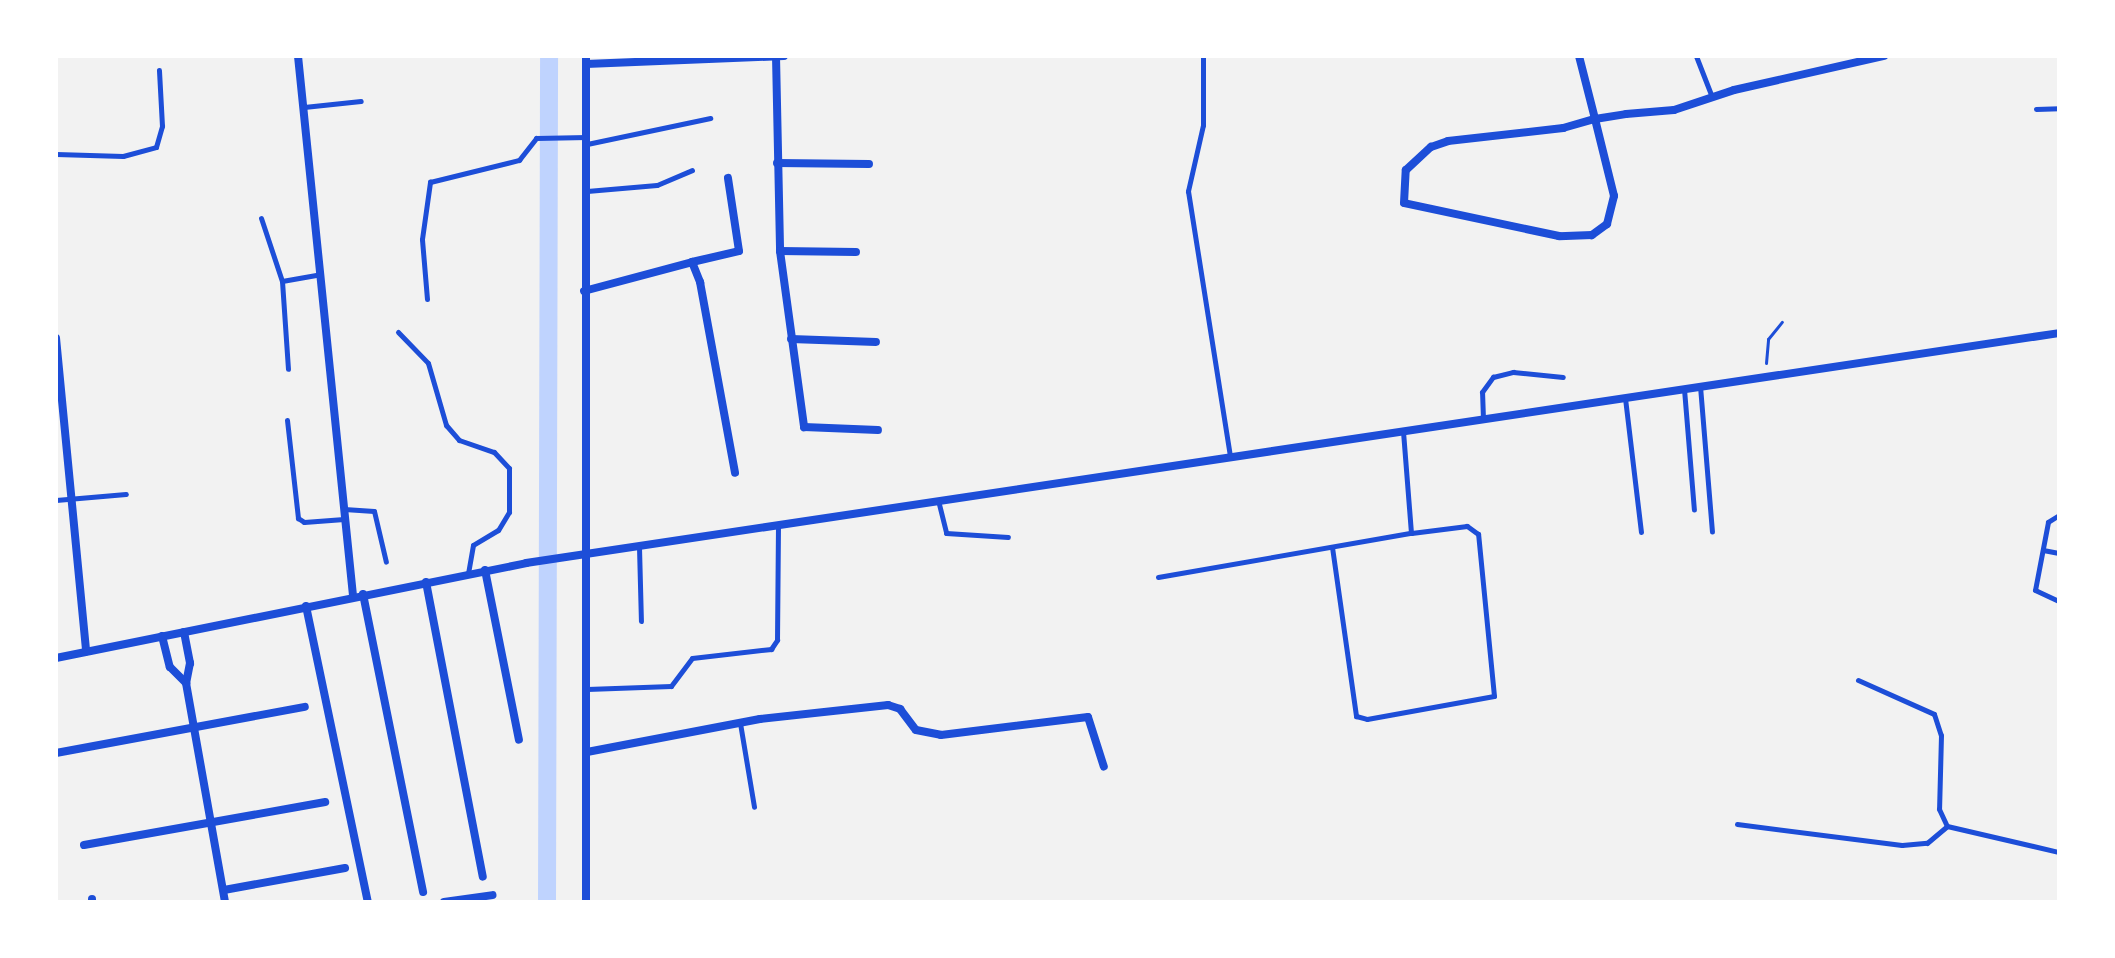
<!DOCTYPE html>
<html>
<head>
<meta charset="utf-8">
<style>
	body { margin:0 }
	#map { position:relative; width:2115px; height:958px; overflow:hidden; background:#f2f2f2; font-family:"Golos Text",sans-serif }
	div>[style] { position:absolute }
	[style*='--x'] { left:calc(var(--x)*1px); top:calc(var(--y)*1px); width:calc(var(--w)*1px); rotate:calc(var(--a)*1deg) }
	.canal>* { height:18px; margin:-9px; padding:0 9px; transform-origin:9px; border-radius:9px; background:#bfd3fe }
	.path>* { height:3px; margin:-1.5px; padding:0 1.5px; transform-origin:1.5px; border-radius:1.5px; background:#1d4ed8 }
	.service>* { height:5px; margin:-2.5px; padding:0 2.5px; transform-origin:2.5px; border-radius:2.5px; background:#1d4ed8 }
	.minor>* { height:8px; margin:-4px; padding:0 4px; transform-origin:4px; border-radius:4px; background:#1d4ed8 }
	span { translate:-50% -50%; white-space:nowrap; text-align:center; line-height:1.15; -webkit-text-stroke:8px #fff; paint-order:stroke }
	.frame { position:absolute; inset:0; border:58px solid #fff; pointer-events:none }
</style>
</head>
<body>
<div id="map">
	<div class="canal">
		<i style="--x:547;--y:902;--w:846;--a:-89.86"></i>
	</div>
	<div class="path">
		<i style="--x:1766;--y:363;--w:24;--a:-85"></i>
		<i style="--x:1768;--y:339;--w:22;--a:-51"></i>
	</div>
	<div class="service">
		<i style="--x:1203;--y:56;--w:69;--a:90"></i>
		<i style="--x:1203;--y:125;--w:68;--a:102.8"></i>
		<i style="--x:1188;--y:191;--w:268;--a:81"></i>
		<i style="--x:1696;--y:56;--w:44;--a:68.7"></i>
		<i style="--x:304;--y:107;--w:57;--a:-6"></i>
		<i style="--x:2036;--y:109;--w:23;--a:-2"></i>
		<i style="--x:587;--y:144;--w:126;--a:-11.9"></i>
		<i style="--x:56;--y:154;--w:67;--a:1.7"></i>
		<i style="--x:123;--y:156;--w:34;--a:-15"></i>
		<i style="--x:156;--y:147;--w:22;--a:-74"></i>
		<i style="--x:162;--y:126;--w:56;--a:-93.1"></i>
		<i style="--x:587;--y:191;--w:70;--a:-4.9"></i>
		<i style="--x:657;--y:185;--w:38;--a:-23"></i>
		<i style="--x:261;--y:218;--w:66;--a:71.6"></i>
		<i style="--x:282;--y:281;--w:36;--a:-10"></i>
		<i style="--x:282;--y:281;--w:88;--a:86.1"></i>
		<i style="--x:427;--y:299;--w:60;--a:-94.8"></i>
		<i style="--x:422;--y:239;--w:58;--a:-82"></i>
		<i style="--x:430;--y:182;--w:92;--a:-13.9"></i>
		<i style="--x:519;--y:160;--w:28;--a:-52"></i>
		<i style="--x:536;--y:138;--w:51;--a:-1.1"></i>
		<i style="--x:398;--y:332;--w:43;--a:45.9"></i>
		<i style="--x:428;--y:363;--w:65;--a:73.8"></i>
		<i style="--x:446;--y:425;--w:20;--a:49"></i>
		<i style="--x:459;--y:440;--w:37;--a:19"></i>
		<i style="--x:494;--y:452;--w:22;--a:47"></i>
		<i style="--x:509;--y:468;--w:44;--a:90"></i>
		<i style="--x:509;--y:512;--w:21;--a:121"></i>
		<i style="--x:498;--y:530;--w:29;--a:149"></i>
		<i style="--x:473;--y:545;--w:28;--a:100"></i>
		<i style="--x:1700;--y:386;--w:146;--a:85.3"></i>
		<i style="--x:1684;--y:389;--w:121;--a:85.3"></i>
		<i style="--x:1625;--y:398;--w:135;--a:83.2"></i>
		<i style="--x:1483;--y:419;--w:27;--a:-92"></i>
		<i style="--x:1482;--y:392;--w:19;--a:-54"></i>
		<i style="--x:1493;--y:377;--w:21;--a:-14"></i>
		<i style="--x:1513;--y:372;--w:50;--a:5.7"></i>
		<i style="--x:287;--y:420;--w:99;--a:83.6"></i>
		<i style="--x:298;--y:518;--w:7;--a:34"></i>
		<i style="--x:304;--y:522;--w:40;--a:-4.3"></i>
		<i style="--x:56;--y:500;--w:70;--a:-4.9"></i>
		<i style="--x:938;--y:500;--w:34;--a:76"></i>
		<i style="--x:946;--y:533;--w:62;--a:3.7"></i>
		<i style="--x:344;--y:509;--w:30;--a:4"></i>
		<i style="--x:374;--y:511;--w:52;--a:76.8"></i>
		<i style="--x:2059;--y:515;--w:13;--a:148"></i>
		<i style="--x:2048;--y:522;--w:69;--a:100.8"></i>
		<i style="--x:2035;--y:590;--w:26;--a:25"></i>
		<i style="--x:639;--y:547;--w:74;--a:88.5"></i>
		<i style="--x:1332;--y:547;--w:171;--a:81.9"></i>
		<i style="--x:1356;--y:716;--w:11;--a:15"></i>
		<i style="--x:1367;--y:719;--w:129;--a:-10.3"></i>
		<i style="--x:1494;--y:696;--w:163;--a:-95.6"></i>
		<i style="--x:1478;--y:534;--w:14;--a:-144"></i>
		<i style="--x:1467;--y:526;--w:56;--a:172.9"></i>
		<i style="--x:2043;--y:550;--w:16;--a:11"></i>
		<i style="--x:1158;--y:577;--w:257;--a:-9.9"></i>
		<i style="--x:1411;--y:533;--w:101;--a:-94.5"></i>
		<i style="--x:1858;--y:680;--w:83;--a:24.1"></i>
		<i style="--x:1934;--y:714;--w:22;--a:72"></i>
		<i style="--x:1941;--y:735;--w:74;--a:91.5"></i>
		<i style="--x:1939;--y:809;--w:19;--a:65"></i>
		<i style="--x:1947;--y:826;--w:115;--a:13.1"></i>
		<i style="--x:587;--y:689;--w:84;--a:-2"></i>
		<i style="--x:671;--y:686;--w:35;--a:-53"></i>
		<i style="--x:692;--y:658;--w:80;--a:-6.5"></i>
		<i style="--x:771;--y:649;--w:11;--a:-56"></i>
		<i style="--x:777;--y:640;--w:116;--a:-89.5"></i>
		<i style="--x:740;--y:723;--w:85;--a:80.5"></i>
		<i style="--x:1737;--y:824;--w:166;--a:7.3"></i>
		<i style="--x:1902;--y:845;--w:25;--a:-5"></i>
		<i style="--x:1927;--y:843;--w:26;--a:-40"></i>
	</div>
	<div class="minor">
		<i style="--x:298;--y:56;--w:543;--a:84.18"></i>
		<i style="--x:776;--y:56;--w:195;--a:88.8"></i>
		<i style="--x:780;--y:251;--w:178;--a:82.2"></i>
		<i style="--x:804;--y:427;--w:74;--a:2.3"></i>
		<i style="--x:1579;--y:56;--w:65;--a:75.7"></i>
		<i style="--x:1595;--y:119;--w:79;--a:76.1"></i>
		<i style="--x:1614;--y:196;--w:29;--a:104"></i>
		<i style="--x:1607;--y:224;--w:19;--a:144"></i>
		<i style="--x:1592;--y:235;--w:33;--a:178"></i>
		<i style="--x:1559;--y:236;--w:158;--a:-168"></i>
		<i style="--x:1404;--y:203;--w:33;--a:-87"></i>
		<i style="--x:1406;--y:170;--w:34;--a:-43"></i>
		<i style="--x:1431;--y:147;--w:18;--a:-19"></i>
		<i style="--x:1448;--y:141;--w:116;--a:-6.4"></i>
		<i style="--x:1563;--y:128;--w:33;--a:-16"></i>
		<i style="--x:1595;--y:119;--w:31;--a:-9"></i>
		<i style="--x:1626;--y:114;--w:48;--a:-4.8"></i>
		<i style="--x:1674;--y:110;--w:63;--a:-18.4"></i>
		<i style="--x:1734;--y:90;--w:154;--a:-12.8"></i>
		<i style="--x:586;--y:64;--w:198;--a:-2.3"></i>
		<i style="--x:777;--y:163;--w:92;--a:0.6"></i>
		<i style="--x:780;--y:251;--w:76;--a:0.8"></i>
		<i style="--x:692;--y:262;--w:48;--a:-13.2"></i>
		<i style="--x:739;--y:251;--w:74;--a:-98.6"></i>
		<i style="--x:584;--y:291;--w:112;--a:-15"></i>
		<i style="--x:692;--y:262;--w:22;--a:68"></i>
		<i style="--x:700;--y:282;--w:194;--a:79.6"></i>
		<i style="--x:56;--y:338;--w:315;--a:84.5"></i>
		<i style="--x:791;--y:339;--w:85;--a:2"></i>
		<i style="--x:485;--y:570;--w:173;--a:78.7"></i>
		<i style="--x:426;--y:582;--w:300;--a:79.1"></i>
		<i style="--x:363;--y:594;--w:304;--a:78.6"></i>
		<i style="--x:306;--y:606;--w:302;--a:78.2"></i>
		<i style="--x:184;--y:632;--w:32;--a:79"></i>
		<i style="--x:190;--y:663;--w:20;--a:101"></i>
		<i style="--x:186;--y:683;--w:222;--a:79.9"></i>
		<i style="--x:162;--y:636;--w:32;--a:76"></i>
		<i style="--x:170;--y:667;--w:23;--a:45"></i>
		<i style="--x:56;--y:658;--w:480;--a:-11.4"></i>
		<i style="--x:526;--y:563;--w:1550;--a:-8.53"></i>
		<i style="--x:587;--y:752;--w:176;--a:-10.8"></i>
		<i style="--x:760;--y:719;--w:129;--a:-6.2"></i>
		<i style="--x:888;--y:705;--w:13;--a:18"></i>
		<i style="--x:900;--y:709;--w:26;--a:53"></i>
		<i style="--x:916;--y:730;--w:25;--a:11"></i>
		<i style="--x:941;--y:735;--w:148;--a:-7"></i>
		<i style="--x:1088;--y:717;--w:52;--a:72.3"></i>
		<i style="--x:56;--y:753;--w:253;--a:-10.5"></i>
		<i style="--x:84;--y:845;--w:245;--a:-10.1"></i>
		<i style="--x:224;--y:890;--w:123;--a:-10.3"></i>
		<i style="--x:92;--y:899;--w:3;--a:90"></i>
		<i style="--x:444;--y:902;--w:49;--a:-8.1"></i>
		<i style="--x:586;--y:902;--w:846;--a:-90"></i>
	</div>
	<div class="frame"></div>
</div>
</body>
</html>
